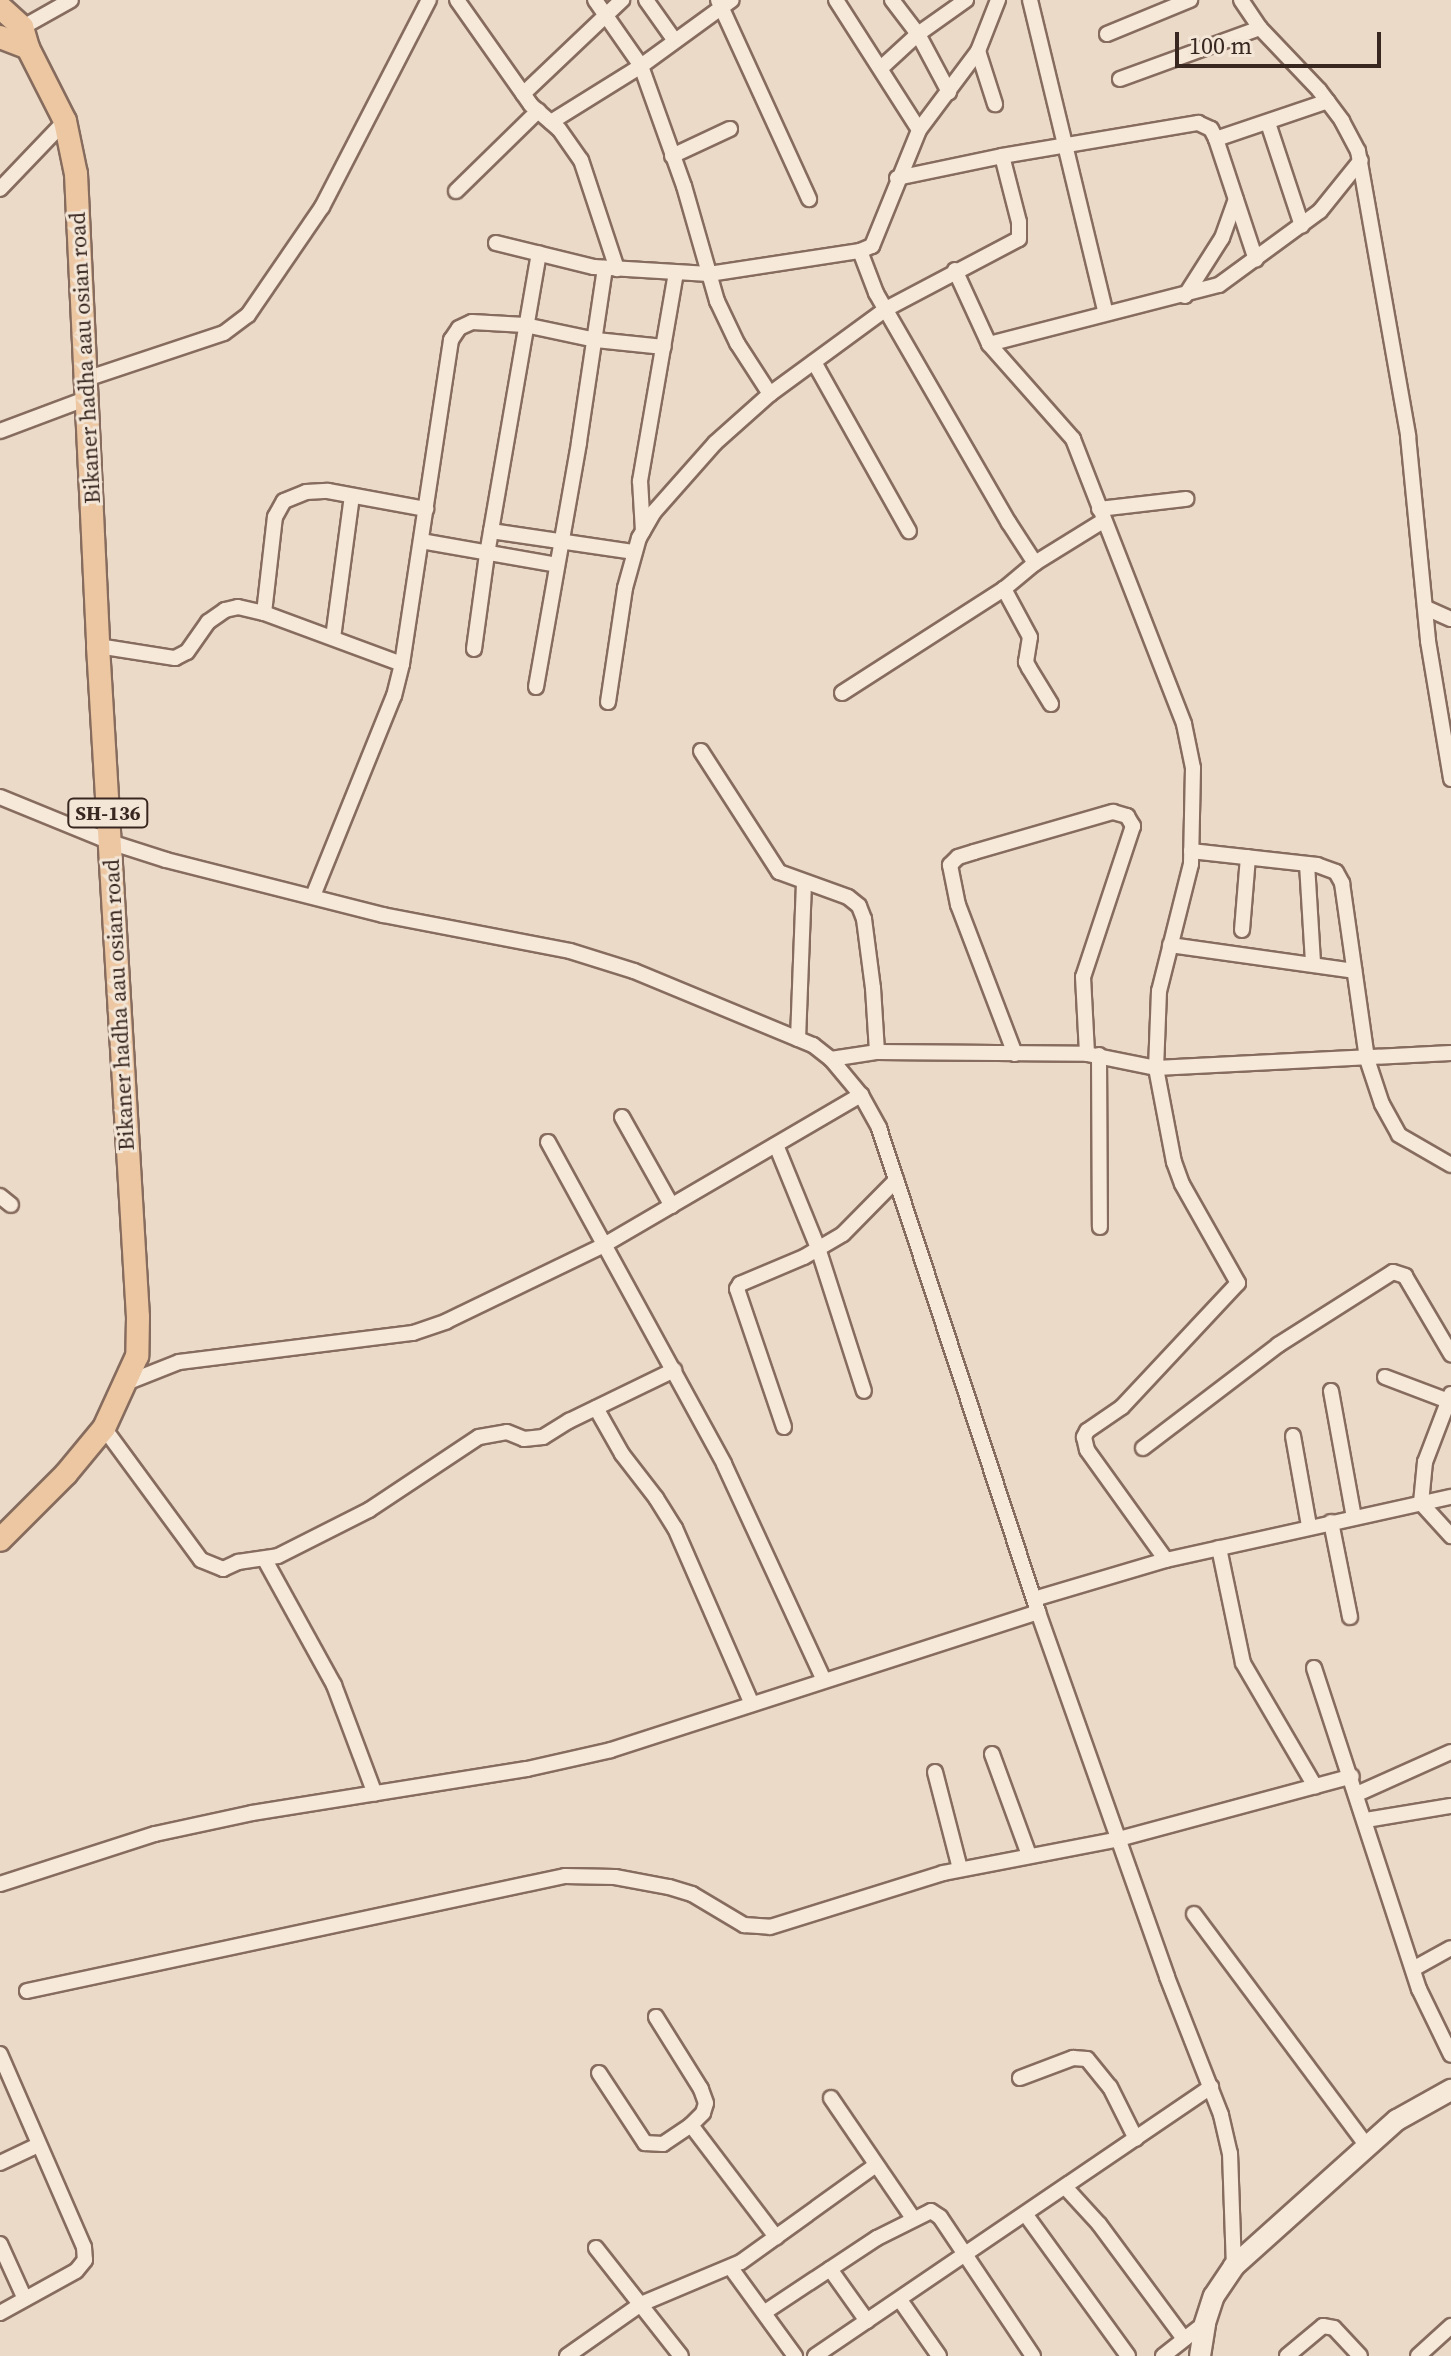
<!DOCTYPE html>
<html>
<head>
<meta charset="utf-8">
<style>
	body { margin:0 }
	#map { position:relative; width:1451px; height:2356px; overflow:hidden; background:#ecdac8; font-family:"Source Serif 4",serif }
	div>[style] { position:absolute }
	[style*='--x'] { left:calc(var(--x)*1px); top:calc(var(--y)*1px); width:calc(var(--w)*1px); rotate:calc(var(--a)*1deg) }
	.roads { filter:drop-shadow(2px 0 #866c5e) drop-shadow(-2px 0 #866c5e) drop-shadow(0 2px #866c5e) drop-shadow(0 -2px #866c5e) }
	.street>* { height:14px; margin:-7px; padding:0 7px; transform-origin:7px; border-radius:7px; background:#f7e9da }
	.secondary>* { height:20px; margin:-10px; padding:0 10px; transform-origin:10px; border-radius:10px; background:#f7e9da }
	.primary>* { height:22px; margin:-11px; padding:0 11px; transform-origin:11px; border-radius:11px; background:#ecc7a2 }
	span { translate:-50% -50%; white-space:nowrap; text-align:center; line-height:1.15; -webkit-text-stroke:6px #f3e6d7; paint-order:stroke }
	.shield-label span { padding:2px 6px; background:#f3e6d7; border:2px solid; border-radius:6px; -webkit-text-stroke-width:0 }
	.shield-label { font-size:20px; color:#382720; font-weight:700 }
	.street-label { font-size:22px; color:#382720 }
	.scale { position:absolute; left:1175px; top:32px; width:206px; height:36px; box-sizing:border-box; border:4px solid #382720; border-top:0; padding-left:10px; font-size:24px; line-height:28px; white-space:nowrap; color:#382720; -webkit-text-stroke:6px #f3e6d7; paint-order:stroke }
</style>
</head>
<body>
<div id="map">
	<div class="roads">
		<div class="street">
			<i style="--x:457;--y:0;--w:128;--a:54.8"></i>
			<i style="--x:531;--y:105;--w:37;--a:41"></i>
			<i style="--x:559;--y:129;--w:38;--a:55"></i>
			<i style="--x:581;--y:160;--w:115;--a:71.7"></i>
			<i style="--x:595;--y:0;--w:80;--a:55.1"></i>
			<i style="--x:641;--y:66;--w:127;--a:70.3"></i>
			<i style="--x:684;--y:186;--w:120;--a:74"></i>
			<i style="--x:717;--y:301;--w:47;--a:64.5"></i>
			<i style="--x:737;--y:343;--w:61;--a:57.1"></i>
			<i style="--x:646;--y:0;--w:50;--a:54.7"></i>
			<i style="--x:718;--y:0;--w:219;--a:65.4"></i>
			<i style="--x:836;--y:0;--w:154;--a:57.4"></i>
			<i style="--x:892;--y:0;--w:43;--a:52.6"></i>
			<i style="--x:918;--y:34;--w:66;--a:61.9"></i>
			<i style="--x:1030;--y:0;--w:322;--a:76.4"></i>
			<i style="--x:1241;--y:0;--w:34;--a:56"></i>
			<i style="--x:1260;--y:28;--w:86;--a:46.4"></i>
			<i style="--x:1319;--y:90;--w:39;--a:53"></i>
			<i style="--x:1342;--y:121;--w:34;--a:62"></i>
			<i style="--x:1358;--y:151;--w:289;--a:80"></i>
			<i style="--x:1408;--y:436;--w:206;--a:84.4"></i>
			<i style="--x:1428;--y:641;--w:140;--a:80.5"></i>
			<i style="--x:16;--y:31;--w:63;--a:-29.4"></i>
			<i style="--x:1107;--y:34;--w:90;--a:-22.3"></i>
			<i style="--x:978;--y:51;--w:56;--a:72.2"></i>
			<i style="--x:881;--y:68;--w:50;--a:-42.6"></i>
			<i style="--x:918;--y:34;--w:59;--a:-35.3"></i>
			<i style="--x:1120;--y:79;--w:149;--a:-20"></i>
			<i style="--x:523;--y:94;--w:137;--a:-43.5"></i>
			<i style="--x:551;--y:122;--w:106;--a:-31.9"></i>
			<i style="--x:641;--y:66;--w:112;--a:-36"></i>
			<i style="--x:1268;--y:123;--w:108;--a:71.7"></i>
			<i style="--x:1216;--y:139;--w:118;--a:-18.7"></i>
			<i style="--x:672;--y:156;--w:64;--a:-25"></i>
			<i style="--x:897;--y:178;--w:107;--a:-11.8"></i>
			<i style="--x:1002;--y:156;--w:199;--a:-9.6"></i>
			<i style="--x:1198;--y:123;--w:14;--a:25"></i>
			<i style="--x:1211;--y:129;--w:11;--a:63"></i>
			<i style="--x:1216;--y:139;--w:127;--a:71.7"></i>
			<i style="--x:0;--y:189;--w:94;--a:-46.3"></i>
			<i style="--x:456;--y:191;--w:115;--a:-44.3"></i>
			<i style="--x:496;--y:243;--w:101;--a:13.8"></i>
			<i style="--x:594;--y:267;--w:115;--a:3.5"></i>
			<i style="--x:709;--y:274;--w:153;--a:-8.7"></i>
			<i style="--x:860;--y:251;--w:13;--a:-23"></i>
			<i style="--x:872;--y:246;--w:125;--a:-67.9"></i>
			<i style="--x:919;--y:130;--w:99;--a:-53.2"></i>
			<i style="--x:978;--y:51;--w:55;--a:-68.6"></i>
			<i style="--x:860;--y:251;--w:45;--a:69.1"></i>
			<i style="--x:876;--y:293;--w:266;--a:60"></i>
			<i style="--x:1009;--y:523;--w:48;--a:57"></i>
			<i style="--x:955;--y:270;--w:81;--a:65.3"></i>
			<i style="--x:989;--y:344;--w:127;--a:48.5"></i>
			<i style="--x:1073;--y:439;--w:306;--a:68.7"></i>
			<i style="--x:1184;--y:724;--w:45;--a:78.4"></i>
			<i style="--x:1193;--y:768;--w:96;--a:91.2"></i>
			<i style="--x:1191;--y:864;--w:131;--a:104.1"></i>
			<i style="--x:1159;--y:991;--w:77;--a:92.2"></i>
			<i style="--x:1156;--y:1068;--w:96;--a:79.2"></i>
			<i style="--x:1174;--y:1162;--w:23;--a:70"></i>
			<i style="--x:1182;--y:1184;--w:114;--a:60.5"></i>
			<i style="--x:1238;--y:1283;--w:170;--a:133.1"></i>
			<i style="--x:1122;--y:1407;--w:42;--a:145.6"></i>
			<i style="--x:1087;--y:1431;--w:7;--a:117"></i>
			<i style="--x:1084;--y:1437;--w:13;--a:77"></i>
			<i style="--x:1087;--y:1450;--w:135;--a:54.3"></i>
			<i style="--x:1185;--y:296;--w:69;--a:-57.5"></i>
			<i style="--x:1222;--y:238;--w:41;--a:-70.3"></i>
			<i style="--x:989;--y:344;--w:237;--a:-14.4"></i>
			<i style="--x:1219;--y:285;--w:125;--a:-36.2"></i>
			<i style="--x:1320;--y:211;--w:65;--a:-51.2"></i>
			<i style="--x:814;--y:362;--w:194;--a:60.7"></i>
			<i style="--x:86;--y:379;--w:145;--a:-18.4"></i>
			<i style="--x:224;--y:333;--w:30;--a:-37"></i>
			<i style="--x:248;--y:315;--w:131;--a:-55.6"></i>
			<i style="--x:322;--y:207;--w:233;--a:-62.7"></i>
			<i style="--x:0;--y:431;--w:94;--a:-20.6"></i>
			<i style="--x:1099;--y:509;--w:88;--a:-6.6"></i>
			<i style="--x:491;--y:531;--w:145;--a:8.4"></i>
			<i style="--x:643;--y:531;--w:50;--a:-93.4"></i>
			<i style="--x:640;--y:481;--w:211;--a:-80.2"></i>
			<i style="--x:421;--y:541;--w:138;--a:10"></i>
			<i style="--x:1426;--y:608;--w:27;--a:24"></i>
			<i style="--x:264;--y:613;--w:97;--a:-83.5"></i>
			<i style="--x:275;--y:517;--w:18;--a:-61"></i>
			<i style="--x:284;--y:501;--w:24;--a:-22"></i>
			<i style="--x:306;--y:492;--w:22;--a:-3"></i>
			<i style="--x:328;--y:491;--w:100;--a:10.4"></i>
			<i style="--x:333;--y:638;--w:143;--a:-82.4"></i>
			<i style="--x:98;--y:646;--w:78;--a:8.9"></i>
			<i style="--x:175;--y:658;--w:13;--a:-27"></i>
			<i style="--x:187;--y:652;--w:37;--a:-55"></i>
			<i style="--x:208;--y:622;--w:21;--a:-35"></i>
			<i style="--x:225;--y:610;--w:13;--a:-13"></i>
			<i style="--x:238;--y:607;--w:27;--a:13"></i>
			<i style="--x:264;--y:613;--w:147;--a:20.3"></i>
			<i style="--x:474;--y:649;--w:96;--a:-82.2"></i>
			<i style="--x:487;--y:554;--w:305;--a:-80.2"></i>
			<i style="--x:536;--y:687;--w:249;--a:-80"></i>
			<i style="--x:579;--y:442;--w:176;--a:-81.5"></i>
			<i style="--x:842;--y:693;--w:193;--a:-32.7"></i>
			<i style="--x:608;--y:702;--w:115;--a:-81.5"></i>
			<i style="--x:625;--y:588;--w:52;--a:-74.4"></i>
			<i style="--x:639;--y:538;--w:30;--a:-60"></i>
			<i style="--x:654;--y:512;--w:92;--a:-48.5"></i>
			<i style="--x:715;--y:443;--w:74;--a:-41.7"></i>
			<i style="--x:770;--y:394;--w:144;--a:-36.2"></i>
			<i style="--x:886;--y:309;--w:150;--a:-27.8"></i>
			<i style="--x:1019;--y:239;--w:17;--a:-90"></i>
			<i style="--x:1019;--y:222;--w:68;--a:-104.4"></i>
			<i style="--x:1051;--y:704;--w:42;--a:-121.4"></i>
			<i style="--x:1029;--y:668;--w:7;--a:-117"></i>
			<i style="--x:1026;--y:662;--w:25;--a:-81"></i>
			<i style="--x:1030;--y:637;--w:55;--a:-118.4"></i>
			<i style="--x:1004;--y:589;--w:40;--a:-40"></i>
			<i style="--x:1035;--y:563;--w:80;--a:-31.7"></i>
			<i style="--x:701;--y:751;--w:144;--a:57.2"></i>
			<i style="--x:779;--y:872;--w:73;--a:19.9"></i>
			<i style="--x:848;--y:897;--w:14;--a:39"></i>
			<i style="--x:859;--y:906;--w:14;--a:69"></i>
			<i style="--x:864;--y:919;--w:70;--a:82.6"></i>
			<i style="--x:873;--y:988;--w:64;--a:86.4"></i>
			<i style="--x:0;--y:797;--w:119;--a:22.2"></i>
			<i style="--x:110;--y:842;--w:59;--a:17.8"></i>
			<i style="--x:166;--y:860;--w:224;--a:14.2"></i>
			<i style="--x:383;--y:915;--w:190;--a:10.9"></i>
			<i style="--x:570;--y:951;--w:67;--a:17.4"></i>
			<i style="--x:634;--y:971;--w:194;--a:22.5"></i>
			<i style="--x:813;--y:1045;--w:23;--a:38"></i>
			<i style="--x:831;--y:1059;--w:47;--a:50.2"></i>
			<i style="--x:861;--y:1095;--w:38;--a:61"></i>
			<i style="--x:879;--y:1128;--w:509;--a:71.81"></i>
			<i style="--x:1038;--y:1612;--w:387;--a:70.5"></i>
			<i style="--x:1167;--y:1977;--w:148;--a:68.6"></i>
			<i style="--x:1221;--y:2115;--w:39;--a:77"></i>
			<i style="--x:1230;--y:2153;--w:113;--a:88"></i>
			<i style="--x:1191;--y:851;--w:127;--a:6.3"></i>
			<i style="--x:1317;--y:865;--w:20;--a:20"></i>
			<i style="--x:1336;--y:872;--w:13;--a:61"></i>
			<i style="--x:1342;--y:883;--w:178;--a:81.9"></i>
			<i style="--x:1367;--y:1059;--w:47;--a:71.6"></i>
			<i style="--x:1382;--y:1104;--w:35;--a:61"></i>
			<i style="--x:1399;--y:1135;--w:60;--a:30"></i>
			<i style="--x:1307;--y:864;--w:99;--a:86.5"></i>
			<i style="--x:313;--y:896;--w:216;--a:-68"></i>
			<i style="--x:394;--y:696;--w:33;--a:-76"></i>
			<i style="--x:402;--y:664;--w:328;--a:-81.4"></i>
			<i style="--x:451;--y:340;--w:14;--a:-56"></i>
			<i style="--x:459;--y:328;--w:14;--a:-25"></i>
			<i style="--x:472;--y:322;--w:53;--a:3.2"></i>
			<i style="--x:525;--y:325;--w:73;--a:11.9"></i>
			<i style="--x:596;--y:340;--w:68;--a:5.9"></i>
			<i style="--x:1242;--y:930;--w:73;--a:-85.3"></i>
			<i style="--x:1170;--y:945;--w:186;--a:8"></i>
			<i style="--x:798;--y:1039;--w:156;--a:-87.8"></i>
			<i style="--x:1015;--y:1054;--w:160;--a:-110.9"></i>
			<i style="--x:958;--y:905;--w:41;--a:-101.3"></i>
			<i style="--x:950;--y:865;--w:11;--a:-45"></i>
			<i style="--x:958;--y:857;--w:17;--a:-17"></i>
			<i style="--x:974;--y:852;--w:145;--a:-16.1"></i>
			<i style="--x:1113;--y:812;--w:15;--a:16"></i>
			<i style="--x:1127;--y:816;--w:12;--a:59"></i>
			<i style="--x:1133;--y:826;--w:159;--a:108.3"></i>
			<i style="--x:1083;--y:977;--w:77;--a:87"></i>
			<i style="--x:1099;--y:1055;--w:172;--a:89.7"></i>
			<i style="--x:831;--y:1059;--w:47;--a:-8.7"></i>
			<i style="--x:877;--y:1052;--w:210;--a:0.5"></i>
			<i style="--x:1087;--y:1054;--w:70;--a:11.5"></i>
			<i style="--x:1156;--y:1068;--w:295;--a:-2.9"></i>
			<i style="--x:622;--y:1117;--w:102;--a:60.7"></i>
			<i style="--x:548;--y:1142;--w:367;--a:61.3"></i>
			<i style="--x:724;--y:1464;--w:238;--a:65.2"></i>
			<i style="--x:776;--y:1145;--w:111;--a:67.8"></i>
			<i style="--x:818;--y:1248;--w:150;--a:72.2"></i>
			<i style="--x:0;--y:1196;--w:14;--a:39"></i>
			<i style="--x:1385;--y:1377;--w:71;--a:20.7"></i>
			<i style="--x:126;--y:1383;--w:57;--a:-21.6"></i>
			<i style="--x:179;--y:1362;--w:236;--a:-7.1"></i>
			<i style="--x:413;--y:1333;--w:36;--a:-19"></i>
			<i style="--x:447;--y:1321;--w:174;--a:-25.8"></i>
			<i style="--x:604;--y:1245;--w:298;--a:-30.3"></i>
			<i style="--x:1331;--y:1391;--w:128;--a:79.7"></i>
			<i style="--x:1451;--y:1394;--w:73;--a:110.9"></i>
			<i style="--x:1425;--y:1462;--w:41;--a:95.6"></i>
			<i style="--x:1421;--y:1503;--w:45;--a:47.7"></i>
			<i style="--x:596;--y:1408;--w:53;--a:60.5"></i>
			<i style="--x:622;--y:1454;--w:56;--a:52.3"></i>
			<i style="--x:656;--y:1498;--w:36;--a:58"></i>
			<i style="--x:675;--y:1528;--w:192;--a:66.4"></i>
			<i style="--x:784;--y:1427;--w:146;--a:-108.8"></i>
			<i style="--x:737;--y:1289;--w:6;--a:-59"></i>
			<i style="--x:740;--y:1284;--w:69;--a:-22.9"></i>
			<i style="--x:804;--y:1257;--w:45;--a:-30.5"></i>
			<i style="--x:843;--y:1234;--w:76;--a:-45.5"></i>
			<i style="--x:104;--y:1428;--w:164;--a:53.7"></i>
			<i style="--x:201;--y:1560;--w:24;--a:22"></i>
			<i style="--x:223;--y:1569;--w:17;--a:-25"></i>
			<i style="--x:238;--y:1562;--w:40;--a:-8.5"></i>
			<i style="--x:278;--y:1556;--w:102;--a:-26.8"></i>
			<i style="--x:369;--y:1510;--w:132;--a:-33.6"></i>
			<i style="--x:479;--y:1437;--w:28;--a:-10"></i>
			<i style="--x:507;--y:1432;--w:18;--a:22"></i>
			<i style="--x:524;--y:1439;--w:19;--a:-6"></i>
			<i style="--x:543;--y:1437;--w:31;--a:-32"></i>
			<i style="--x:569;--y:1421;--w:117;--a:-25.9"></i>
			<i style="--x:1293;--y:1436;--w:91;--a:79.9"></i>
			<i style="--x:1143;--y:1448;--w:170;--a:-37.3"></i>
			<i style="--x:1278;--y:1345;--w:136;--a:-32.4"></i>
			<i style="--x:1393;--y:1272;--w:13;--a:18"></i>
			<i style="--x:1405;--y:1276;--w:91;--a:59.5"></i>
			<i style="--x:1331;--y:1522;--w:97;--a:78.7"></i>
			<i style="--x:1219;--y:1548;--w:117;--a:78.2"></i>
			<i style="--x:1243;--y:1663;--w:143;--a:59.7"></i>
			<i style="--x:265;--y:1560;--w:143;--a:61.1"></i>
			<i style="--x:334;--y:1685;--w:116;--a:69.4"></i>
			<i style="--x:1034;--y:1599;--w:138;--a:-16.5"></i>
			<i style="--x:1166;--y:1560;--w:292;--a:-12.5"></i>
			<i style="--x:1314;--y:1668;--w:338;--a:71.9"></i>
			<i style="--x:1419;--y:1989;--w:73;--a:64.1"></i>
			<i style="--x:992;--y:1754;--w:108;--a:69.9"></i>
			<i style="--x:935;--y:1772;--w:100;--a:75.5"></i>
			<i style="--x:1357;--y:1794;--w:103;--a:-24.1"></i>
			<i style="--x:1366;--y:1820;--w:86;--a:-9.4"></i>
			<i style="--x:0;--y:1884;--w:163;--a:-17.9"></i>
			<i style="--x:155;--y:1834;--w:99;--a:-12.2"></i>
			<i style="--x:252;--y:1813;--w:278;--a:-9.1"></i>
			<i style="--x:527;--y:1769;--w:86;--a:-12.7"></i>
			<i style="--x:611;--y:1750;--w:449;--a:-17.9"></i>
			<i style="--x:1194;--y:1914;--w:289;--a:53.3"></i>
			<i style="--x:1413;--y:1969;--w:43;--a:-28.9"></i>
			<i style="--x:27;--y:1991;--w:550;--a:-12.07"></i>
			<i style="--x:565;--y:1876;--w:50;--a:1.1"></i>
			<i style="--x:615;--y:1877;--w:55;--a:10.5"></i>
			<i style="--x:669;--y:1887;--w:24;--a:17"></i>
			<i style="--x:692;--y:1894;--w:61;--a:30.8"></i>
			<i style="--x:744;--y:1925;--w:26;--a:4"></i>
			<i style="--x:770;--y:1927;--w:181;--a:-17.3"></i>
			<i style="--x:943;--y:1873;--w:179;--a:-10.9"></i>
			<i style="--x:1119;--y:1839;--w:241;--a:-15.1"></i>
			<i style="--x:0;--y:2054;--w:210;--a:66.5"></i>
			<i style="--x:84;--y:2247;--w:13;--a:86"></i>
			<i style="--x:85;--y:2260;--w:14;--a:129"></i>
			<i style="--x:76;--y:2271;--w:87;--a:151.1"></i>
			<i style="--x:599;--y:2073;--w:84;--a:56.7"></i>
			<i style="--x:645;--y:2143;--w:18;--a:3"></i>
			<i style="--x:663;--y:2144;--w:34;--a:-34"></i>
			<i style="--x:691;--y:2125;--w:17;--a:-45"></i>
			<i style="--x:703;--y:2113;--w:10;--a:-73"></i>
			<i style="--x:706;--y:2103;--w:15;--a:-110"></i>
			<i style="--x:701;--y:2089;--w:85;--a:-122"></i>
			<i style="--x:1020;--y:2078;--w:57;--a:-20.7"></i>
			<i style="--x:1073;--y:2058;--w:14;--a:4"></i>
			<i style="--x:1087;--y:2059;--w:36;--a:51"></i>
			<i style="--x:1110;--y:2087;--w:58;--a:63.4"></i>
			<i style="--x:831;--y:2098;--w:145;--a:55.7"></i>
			<i style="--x:691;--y:2125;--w:141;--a:52.8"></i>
			<i style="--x:0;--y:2163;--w:42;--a:-25.3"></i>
			<i style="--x:1066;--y:2188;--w:49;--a:47.5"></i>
			<i style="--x:1099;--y:2224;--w:143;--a:53.5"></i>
			<i style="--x:1026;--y:2215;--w:174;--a:54.1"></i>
			<i style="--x:0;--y:2244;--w:58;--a:65.6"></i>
			<i style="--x:596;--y:2248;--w:137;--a:51.8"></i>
			<i style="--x:731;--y:2268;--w:109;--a:54"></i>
			<i style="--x:830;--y:2269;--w:64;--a:54.6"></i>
			<i style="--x:900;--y:2300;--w:68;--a:55.1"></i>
			<i style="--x:765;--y:2312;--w:134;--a:-33.5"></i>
			<i style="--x:877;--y:2238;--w:60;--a:-26.6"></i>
			<i style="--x:931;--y:2211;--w:11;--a:34"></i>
			<i style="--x:940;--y:2217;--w:167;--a:56.2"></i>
			<i style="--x:567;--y:2356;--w:90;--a:-35.1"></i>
			<i style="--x:641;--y:2304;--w:108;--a:-22.8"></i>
			<i style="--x:741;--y:2262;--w:166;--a:-35.7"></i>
			<i style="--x:815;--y:2356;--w:479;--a:-34.2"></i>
			<i style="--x:1163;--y:2356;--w:53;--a:-38.2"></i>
			<i style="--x:1287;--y:2356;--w:47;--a:-39.8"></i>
			<i style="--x:1323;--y:2326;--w:11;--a:10"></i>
			<i style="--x:1334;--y:2328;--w:38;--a:47"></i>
			<i style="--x:1418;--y:2356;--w:45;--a:-42.3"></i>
		</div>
		<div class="secondary">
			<i style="--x:1200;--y:2356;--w:33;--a:-81"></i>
			<i style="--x:1205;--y:2323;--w:28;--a:-72"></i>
			<i style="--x:1214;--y:2296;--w:36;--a:-56"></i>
			<i style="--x:1234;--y:2266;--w:219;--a:-41.9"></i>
			<i style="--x:1397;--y:2120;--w:62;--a:-29.1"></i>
		</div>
		<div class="primary">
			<i style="--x:0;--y:7;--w:30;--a:42"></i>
			<i style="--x:22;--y:27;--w:22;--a:74"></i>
			<i style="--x:28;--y:48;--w:82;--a:63.1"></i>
			<i style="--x:65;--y:121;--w:54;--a:78.3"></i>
			<i style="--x:76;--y:174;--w:473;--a:87.3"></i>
			<i style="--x:98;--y:646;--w:672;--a:86.59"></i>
			<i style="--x:138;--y:1317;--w:39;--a:91"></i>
			<i style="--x:137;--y:1356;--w:79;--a:114.6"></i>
			<i style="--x:104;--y:1428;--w:60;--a:129.6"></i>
			<i style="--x:66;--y:1474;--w:93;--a:135"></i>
			<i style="--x:0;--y:37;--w:30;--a:21"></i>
		</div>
	</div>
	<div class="shield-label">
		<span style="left:108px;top:813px">SH-136</span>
	</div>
	<div class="street-label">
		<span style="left:85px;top:358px;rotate:-93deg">Bikaner hadha aau osian road</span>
		<span style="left:119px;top:1005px;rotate:-93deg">Bikaner hadha aau osian road</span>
	</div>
	<div class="scale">100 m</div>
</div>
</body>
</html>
